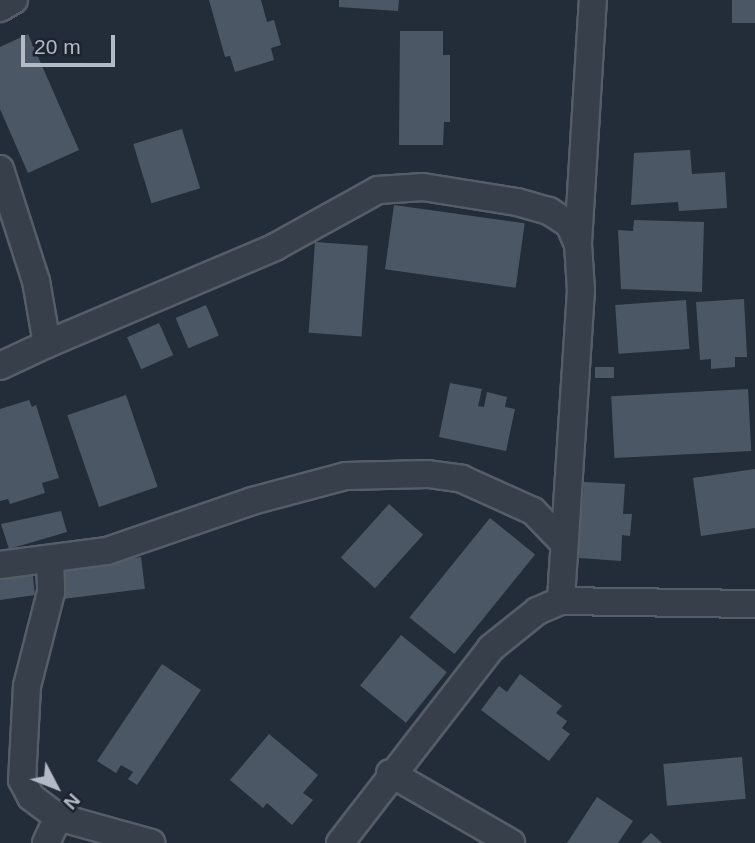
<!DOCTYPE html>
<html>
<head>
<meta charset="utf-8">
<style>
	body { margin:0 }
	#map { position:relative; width:755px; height:843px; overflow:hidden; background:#232d39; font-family:Arial,sans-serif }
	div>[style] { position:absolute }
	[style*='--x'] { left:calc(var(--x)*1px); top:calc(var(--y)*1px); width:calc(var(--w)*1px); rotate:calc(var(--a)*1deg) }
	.building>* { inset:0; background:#4c5765; transform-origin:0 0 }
	.roads { filter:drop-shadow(2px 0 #555d67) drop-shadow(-2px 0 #555d67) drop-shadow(0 2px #555d67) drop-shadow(0 -2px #555d67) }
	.minor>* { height:26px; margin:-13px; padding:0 13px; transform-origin:13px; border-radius:13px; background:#373f4a }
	span { translate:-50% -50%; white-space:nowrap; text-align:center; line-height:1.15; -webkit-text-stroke:5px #1c242e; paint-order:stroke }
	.north { position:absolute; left:21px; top:752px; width:70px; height:70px; -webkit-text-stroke:5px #1c242e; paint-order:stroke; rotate:132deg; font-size:19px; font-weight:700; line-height:28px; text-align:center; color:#b2bac5 }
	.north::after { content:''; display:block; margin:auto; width:24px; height:32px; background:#b2bac5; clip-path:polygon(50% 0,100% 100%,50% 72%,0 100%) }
	.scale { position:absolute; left:21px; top:35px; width:94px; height:32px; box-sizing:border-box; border:4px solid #b2bac5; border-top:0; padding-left:9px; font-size:21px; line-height:24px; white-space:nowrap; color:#b2bac5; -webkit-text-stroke:5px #1c242e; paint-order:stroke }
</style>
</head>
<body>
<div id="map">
	<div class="building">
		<i style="clip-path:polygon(209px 0,261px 0,267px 22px,274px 20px,281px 45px,271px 48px,274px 60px,235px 72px,230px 56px,225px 57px)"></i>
		<i style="clip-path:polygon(339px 0,399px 0,398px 11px,339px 7px)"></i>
		<i style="left:732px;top:0;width:23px;height:23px"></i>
		<i style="clip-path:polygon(400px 31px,443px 31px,443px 55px,450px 55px,450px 122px,444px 122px,443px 145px,399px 145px)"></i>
		<i style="clip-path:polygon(28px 34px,79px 150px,28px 173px,0 109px,0 47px)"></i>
		<i style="left:182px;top:129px;width:62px;height:51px;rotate:73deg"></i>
		<i style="clip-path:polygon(690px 150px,692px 174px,725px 172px,727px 208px,679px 211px,678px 202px,631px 205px,634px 153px)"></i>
		<i style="left:394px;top:205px;width:132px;height:65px;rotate:8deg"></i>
		<i style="clip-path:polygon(634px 220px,704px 222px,702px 292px,621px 289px,618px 230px,633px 231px)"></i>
		<i style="left:315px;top:242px;width:53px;height:91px;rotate:4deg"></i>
		<i style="clip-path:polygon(744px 299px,747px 357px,735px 357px,735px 367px,711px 369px,711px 359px,700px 360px,696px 302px)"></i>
		<i style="left:686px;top:300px;width:49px;height:71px;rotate:86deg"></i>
		<i style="left:206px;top:305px;width:33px;height:33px;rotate:67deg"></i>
		<i style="left:159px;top:323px;width:35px;height:35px;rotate:66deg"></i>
		<i style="left:595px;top:367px;width:19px;height:11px"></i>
		<i style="clip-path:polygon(450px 383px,482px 389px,478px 406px,484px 407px,487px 392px,507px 397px,505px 407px,515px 409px,506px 451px,439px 437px)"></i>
		<i style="left:748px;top:389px;width:62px;height:137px;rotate:87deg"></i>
		<i style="left:126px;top:395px;width:97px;height:62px;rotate:71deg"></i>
		<i style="clip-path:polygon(29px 400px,32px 407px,36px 405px,59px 478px,42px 483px,45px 493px,10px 504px,8px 499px,0 501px,0 409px)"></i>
		<i style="clip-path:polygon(755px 469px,755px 528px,701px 536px,693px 478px)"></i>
		<i style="clip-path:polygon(584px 482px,625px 484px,623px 514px,632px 514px,630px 536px,622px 535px,621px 561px,579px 558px,578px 505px,582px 506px)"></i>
		<i style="left:389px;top:504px;width:46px;height:72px;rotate:42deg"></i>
		<i style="clip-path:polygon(61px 511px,67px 532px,9px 549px,1px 524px)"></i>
		<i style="left:490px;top:518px;width:58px;height:128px;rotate:39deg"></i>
		<i style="left:141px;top:557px;width:32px;height:83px;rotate:83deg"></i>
		<i style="clip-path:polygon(32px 568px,35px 595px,0 600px,0 573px)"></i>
		<i style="left:401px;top:635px;width:59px;height:65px;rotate:39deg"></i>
		<i style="clip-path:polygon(162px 664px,201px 690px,137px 785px,128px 779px,133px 772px,121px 765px,116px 773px,97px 761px)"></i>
		<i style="clip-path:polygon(520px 674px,562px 706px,556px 713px,567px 721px,562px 728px,570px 734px,549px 761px,481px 710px,499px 686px,507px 692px)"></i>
		<i style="clip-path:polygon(269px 734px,318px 775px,303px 793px,313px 800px,292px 825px,267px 803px,263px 808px,230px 780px)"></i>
		<i style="left:742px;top:757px;width:42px;height:79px;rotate:85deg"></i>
		<i style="clip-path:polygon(597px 797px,633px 821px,618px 843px,567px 843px)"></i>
		<i style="clip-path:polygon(651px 833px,662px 843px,641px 843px)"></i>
	</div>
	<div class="roads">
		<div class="minor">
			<i style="--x:0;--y:8;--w:16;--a:-30"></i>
			<i style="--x:0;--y:169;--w:118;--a:72.2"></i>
			<i style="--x:36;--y:281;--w:64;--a:80.1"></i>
			<i style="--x:47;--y:344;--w:248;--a:-23"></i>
			<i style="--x:275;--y:247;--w:118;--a:-29"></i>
			<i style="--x:378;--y:190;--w:45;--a:-3.8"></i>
			<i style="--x:423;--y:187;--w:95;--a:9.1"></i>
			<i style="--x:517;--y:202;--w:33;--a:16"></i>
			<i style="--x:549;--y:211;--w:24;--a:33"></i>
			<i style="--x:569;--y:224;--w:22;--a:66"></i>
			<i style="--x:578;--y:244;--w:46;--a:86.3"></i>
			<i style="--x:581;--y:290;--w:312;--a:93.7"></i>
			<i style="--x:578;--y:243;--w:243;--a:-86.5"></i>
			<i style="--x:0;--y:366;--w:52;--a:-25.1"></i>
			<i style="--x:50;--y:559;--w:33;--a:88"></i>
			<i style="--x:51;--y:592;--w:97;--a:104.3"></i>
			<i style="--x:27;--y:686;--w:94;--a:93"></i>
			<i style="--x:22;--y:780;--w:19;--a:62"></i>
			<i style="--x:31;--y:797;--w:34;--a:37"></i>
			<i style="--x:58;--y:817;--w:97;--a:15.6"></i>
			<i style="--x:0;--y:565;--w:108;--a:-7.5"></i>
			<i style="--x:107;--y:551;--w:153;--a:-19"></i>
			<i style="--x:252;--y:501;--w:97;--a:-14.9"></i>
			<i style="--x:346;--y:476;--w:82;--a:-1.4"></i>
			<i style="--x:428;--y:474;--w:34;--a:8"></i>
			<i style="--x:462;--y:479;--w:78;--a:24.3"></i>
			<i style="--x:533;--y:511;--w:42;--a:46"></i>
			<i style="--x:390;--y:773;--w:140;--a:30"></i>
			<i style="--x:46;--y:843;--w:29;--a:-65"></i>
			<i style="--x:340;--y:843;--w:247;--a:-52.2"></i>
			<i style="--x:491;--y:648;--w:59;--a:-38.8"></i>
			<i style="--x:537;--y:611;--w:26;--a:-23"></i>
			<i style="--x:561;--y:601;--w:194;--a:0.9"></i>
		</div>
	</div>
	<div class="north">N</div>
	<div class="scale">20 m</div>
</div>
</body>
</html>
